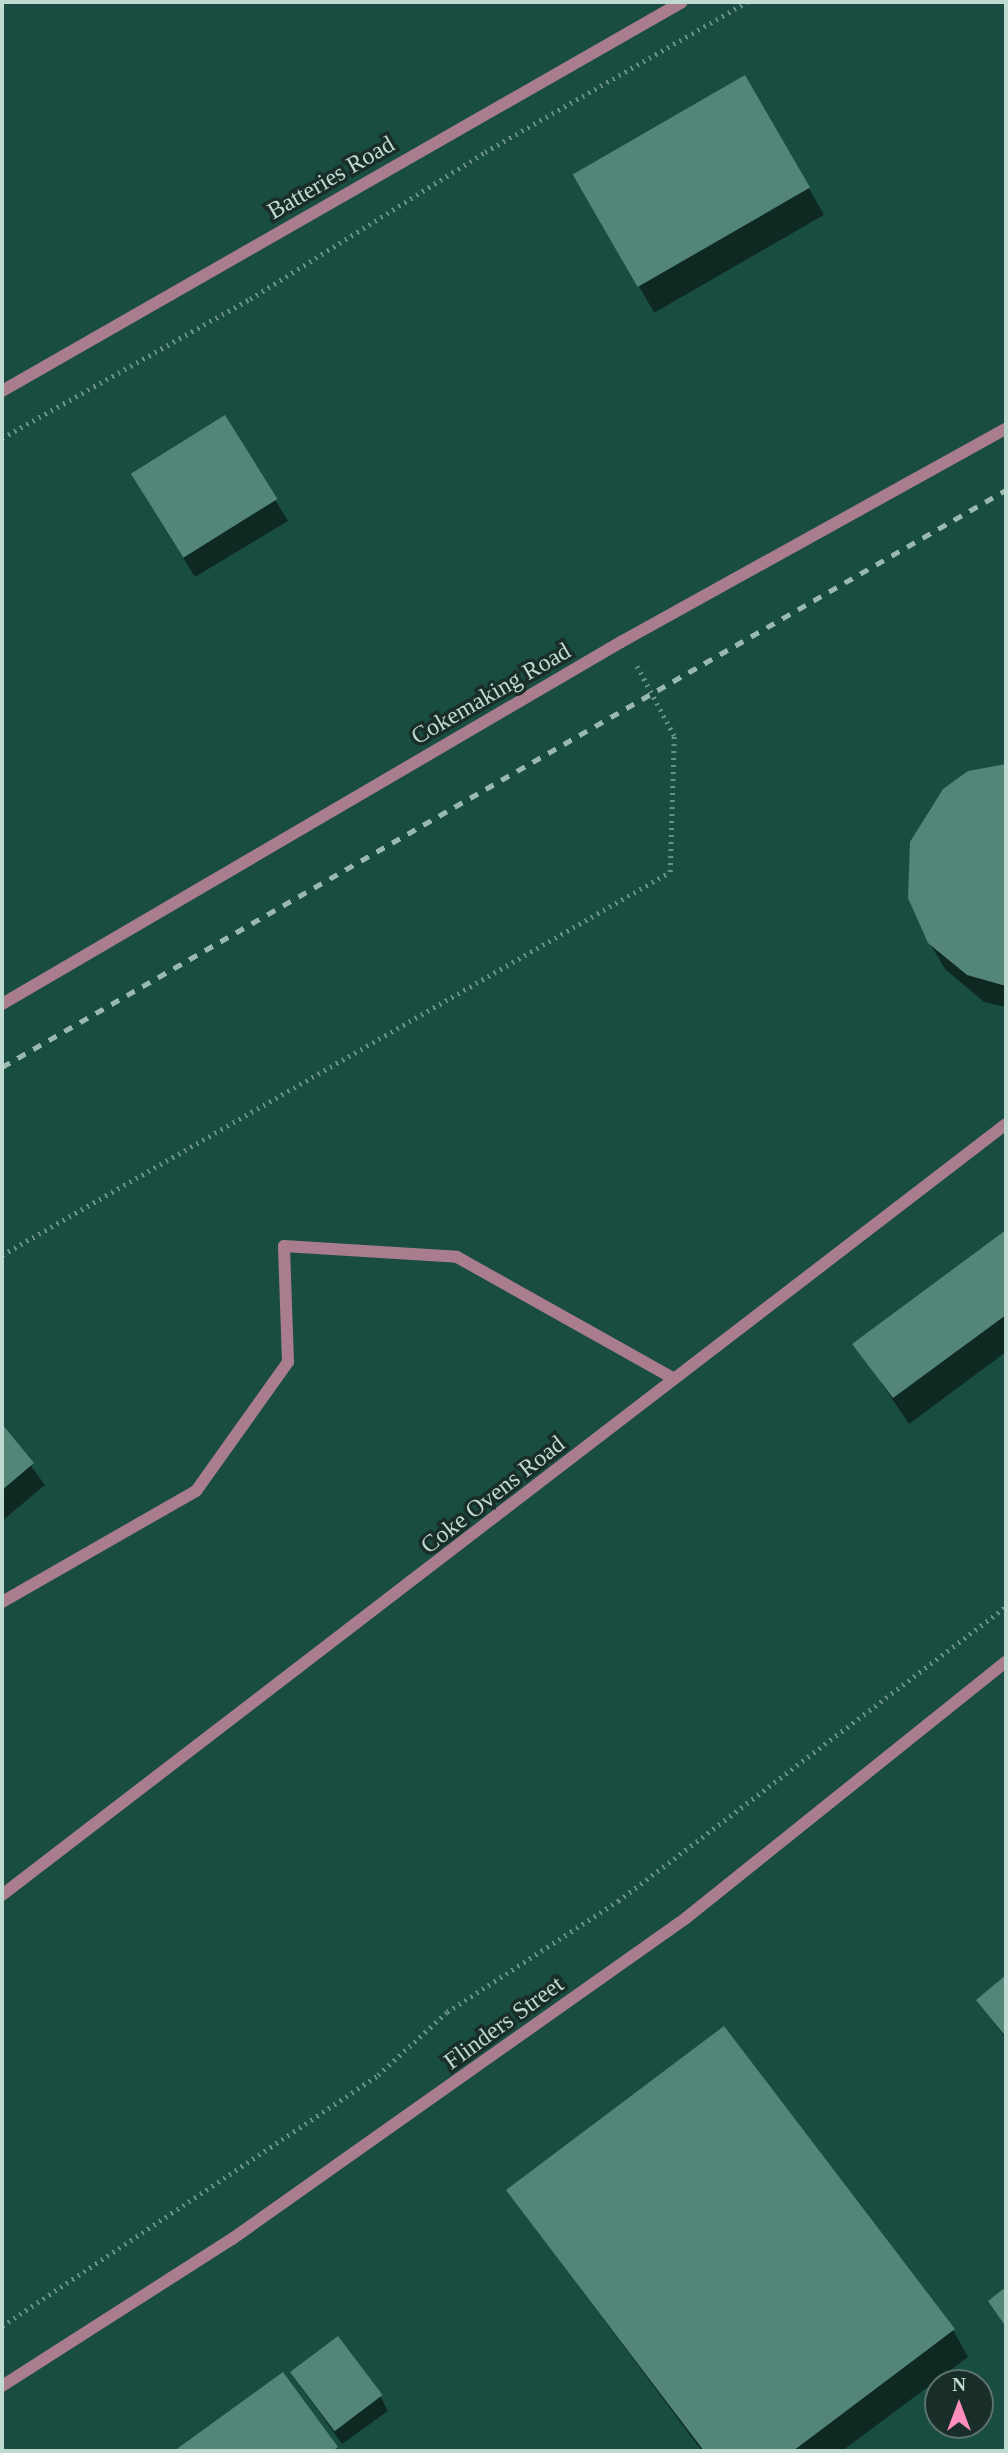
<!DOCTYPE html>
<html>
<head>
<meta charset="utf-8">
<style>
	body { margin:0 }
	#map { position:relative; width:1008px; height:2453px; overflow:hidden; background:#194d41; font-family:Georgia,serif }
	div>[style] { position:absolute }
	[style*='--x'] { left:calc(var(--x)*1px); top:calc(var(--y)*1px); width:calc(var(--w)*1px); rotate:calc(var(--a)*1deg) }
	.shadow>* { inset:0; background:#0007; transform-origin:0 0 }
	.building>* { inset:0; background:#538678; transform-origin:0 0 }
	.path>* { height:4.5px; margin-top:-2.25px; transform-origin:0; background:repeating-linear-gradient(90deg,#699086 0 2px,transparent 0 7px) }
	.minor>* { height:12px; margin:-6px; padding:0 6px; transform-origin:6px; border-radius:6px; background:#a97d8e }
	.rail>* { height:5px; margin-top:-2.5px; transform-origin:0; background:repeating-linear-gradient(90deg,#99b8af 0 9px,transparent 0 18px) }
	span { translate:-50% -50%; white-space:nowrap; text-align:center; line-height:1.15; -webkit-text-stroke:7px #192e28; paint-order:stroke }
	.street-label { font-size:24px; color:#c0d9d1 }
	.frame { position:absolute; inset:0; border:4px solid #c0d9d1; pointer-events:none }
	.north { position:absolute; left:924px; top:2369px; width:70px; height:70px; box-sizing:border-box; background:#192e28; border:2px solid #5c726c; border-radius:50%; rotate:0deg; font-size:19px; font-weight:700; line-height:28px; text-align:center; color:#c0d9d1 }
	.north::after { content:''; display:block; margin:auto; width:24px; height:32px; background:#fe8ebc; clip-path:polygon(50% 0,100% 100%,50% 72%,0 100%) }
</style>
</head>
<body>
<div id="map">
	<div class="shadow">
		<i style="left:745px;top:78px;width:158px;height:196px;rotate:60deg"></i>
		<i style="clip-path:polygon(225px 417px,288px 521px,195px 577px,144px 495px)"></i>
		<i style="clip-path:polygon(1006px 766px,1006px 1007px,984px 1002px,945px 969px,929px 942px,969px 773px)"></i>
		<i style="clip-path:polygon(1006px 1232px,1006px 1352px,909px 1424px,855px 1344px)"></i>
		<i style="clip-path:polygon(2px 1427px,45px 1485px,2px 1521px)"></i>
		<i style="clip-path:polygon(1006px 1978px,1006px 2039px,978px 2001px)"></i>
		<i style="clip-path:polygon(508px 2191px,953px 2330px,968px 2357px,842px 2451px,702px 2451px)"></i>
		<i style="clip-path:polygon(291px 2372px,380px 2396px,388px 2411px,342px 2444px)"></i>
		<i style="clip-path:polygon(283px 2375px,339px 2451px,177px 2451px)"></i>
	</div>
	<div class="building">
		<i style="left:745px;top:75px;width:130px;height:199px;rotate:60deg"></i>
		<i style="left:225px;top:415px;width:99px;height:111px;rotate:58deg"></i>
		<i style="clip-path:polygon(1006px 764px,1006px 986px,967px 975px,928px 943px,908px 898px,910px 842px,943px 789px,968px 771px)"></i>
		<i style="clip-path:polygon(1006px 1230px,1006px 1315px,893px 1398px,852px 1344px)"></i>
		<i style="clip-path:polygon(2px 1424px,34px 1463px,2px 1490px)"></i>
		<i style="clip-path:polygon(1006px 1975px,1006px 2037px,976px 2000px)"></i>
		<i style="clip-path:polygon(724px 2026px,955px 2329px,793px 2451px,704px 2451px,506px 2190px)"></i>
		<i style="clip-path:polygon(1006px 2287px,1006px 2327px,988px 2301px)"></i>
		<i style="left:338px;top:2336px;width:74px;height:60px;rotate:53deg"></i>
		<i style="clip-path:polygon(283px 2372px,338px 2447px,332px 2451px,174px 2451px)"></i>
	</div>
	<div class="path">
		<i style="--x:2;--y:438;--w:284;--a:-29.3"></i>
		<i style="--x:250;--y:299;--w:277;--a:-32"></i>
		<i style="--x:485;--y:152;--w:302;--a:-29.8"></i>
		<i style="--x:2;--y:1255;--w:770;--a:-29.83"></i>
		<i style="--x:670;--y:872;--w:136;--a:-88.3"></i>
		<i style="--x:674;--y:736;--w:83;--a:-118.1"></i>
		<i style="--x:2;--y:2326;--w:452;--a:-33.7"></i>
		<i style="--x:378;--y:2075;--w:93;--a:-42.4"></i>
		<i style="--x:447;--y:2012;--w:204;--a:-33"></i>
		<i style="--x:618;--y:1901;--w:487;--a:-37.2"></i>
	</div>
	<div class="minor">
		<i style="--x:2;--y:391;--w:783;--a:-29.77"></i>
		<i style="--x:2;--y:1004;--w:717;--a:-30.32"></i>
		<i style="--x:621;--y:642;--w:440;--a:-29"></i>
		<i style="--x:2;--y:1602;--w:224;--a:-29.8"></i>
		<i style="--x:196;--y:1491;--w:158;--a:-54.5"></i>
		<i style="--x:288;--y:1362;--w:116;--a:-92"></i>
		<i style="--x:284;--y:1246;--w:173;--a:3.6"></i>
		<i style="--x:457;--y:1257;--w:249;--a:29.3"></i>
		<i style="--x:2;--y:1895;--w:1266;--a:-37.52"></i>
		<i style="--x:2;--y:2386;--w:273;--a:-32.6"></i>
		<i style="--x:232;--y:2239;--w:556;--a:-35.26"></i>
		<i style="--x:686;--y:1918;--w:410;--a:-38.7"></i>
	</div>
	<div class="rail">
		<i style="--x:2;--y:1067;--w:1158;--a:-29.89"></i>
	</div>
	<div class="street-label">
		<span style="left:331px;top:178px;rotate:-30deg">Batteries Road</span>
		<span style="left:491px;top:694px;rotate:-30deg">Cokemaking Road</span>
		<span style="left:493px;top:1495px;rotate:-38deg">Coke Ovens Road</span>
		<span style="left:504px;top:2023px;rotate:-36deg">Flinders Street</span>
	</div>
	<div class="frame"></div>
	<div class="north">N</div>
</div>
</body>
</html>
